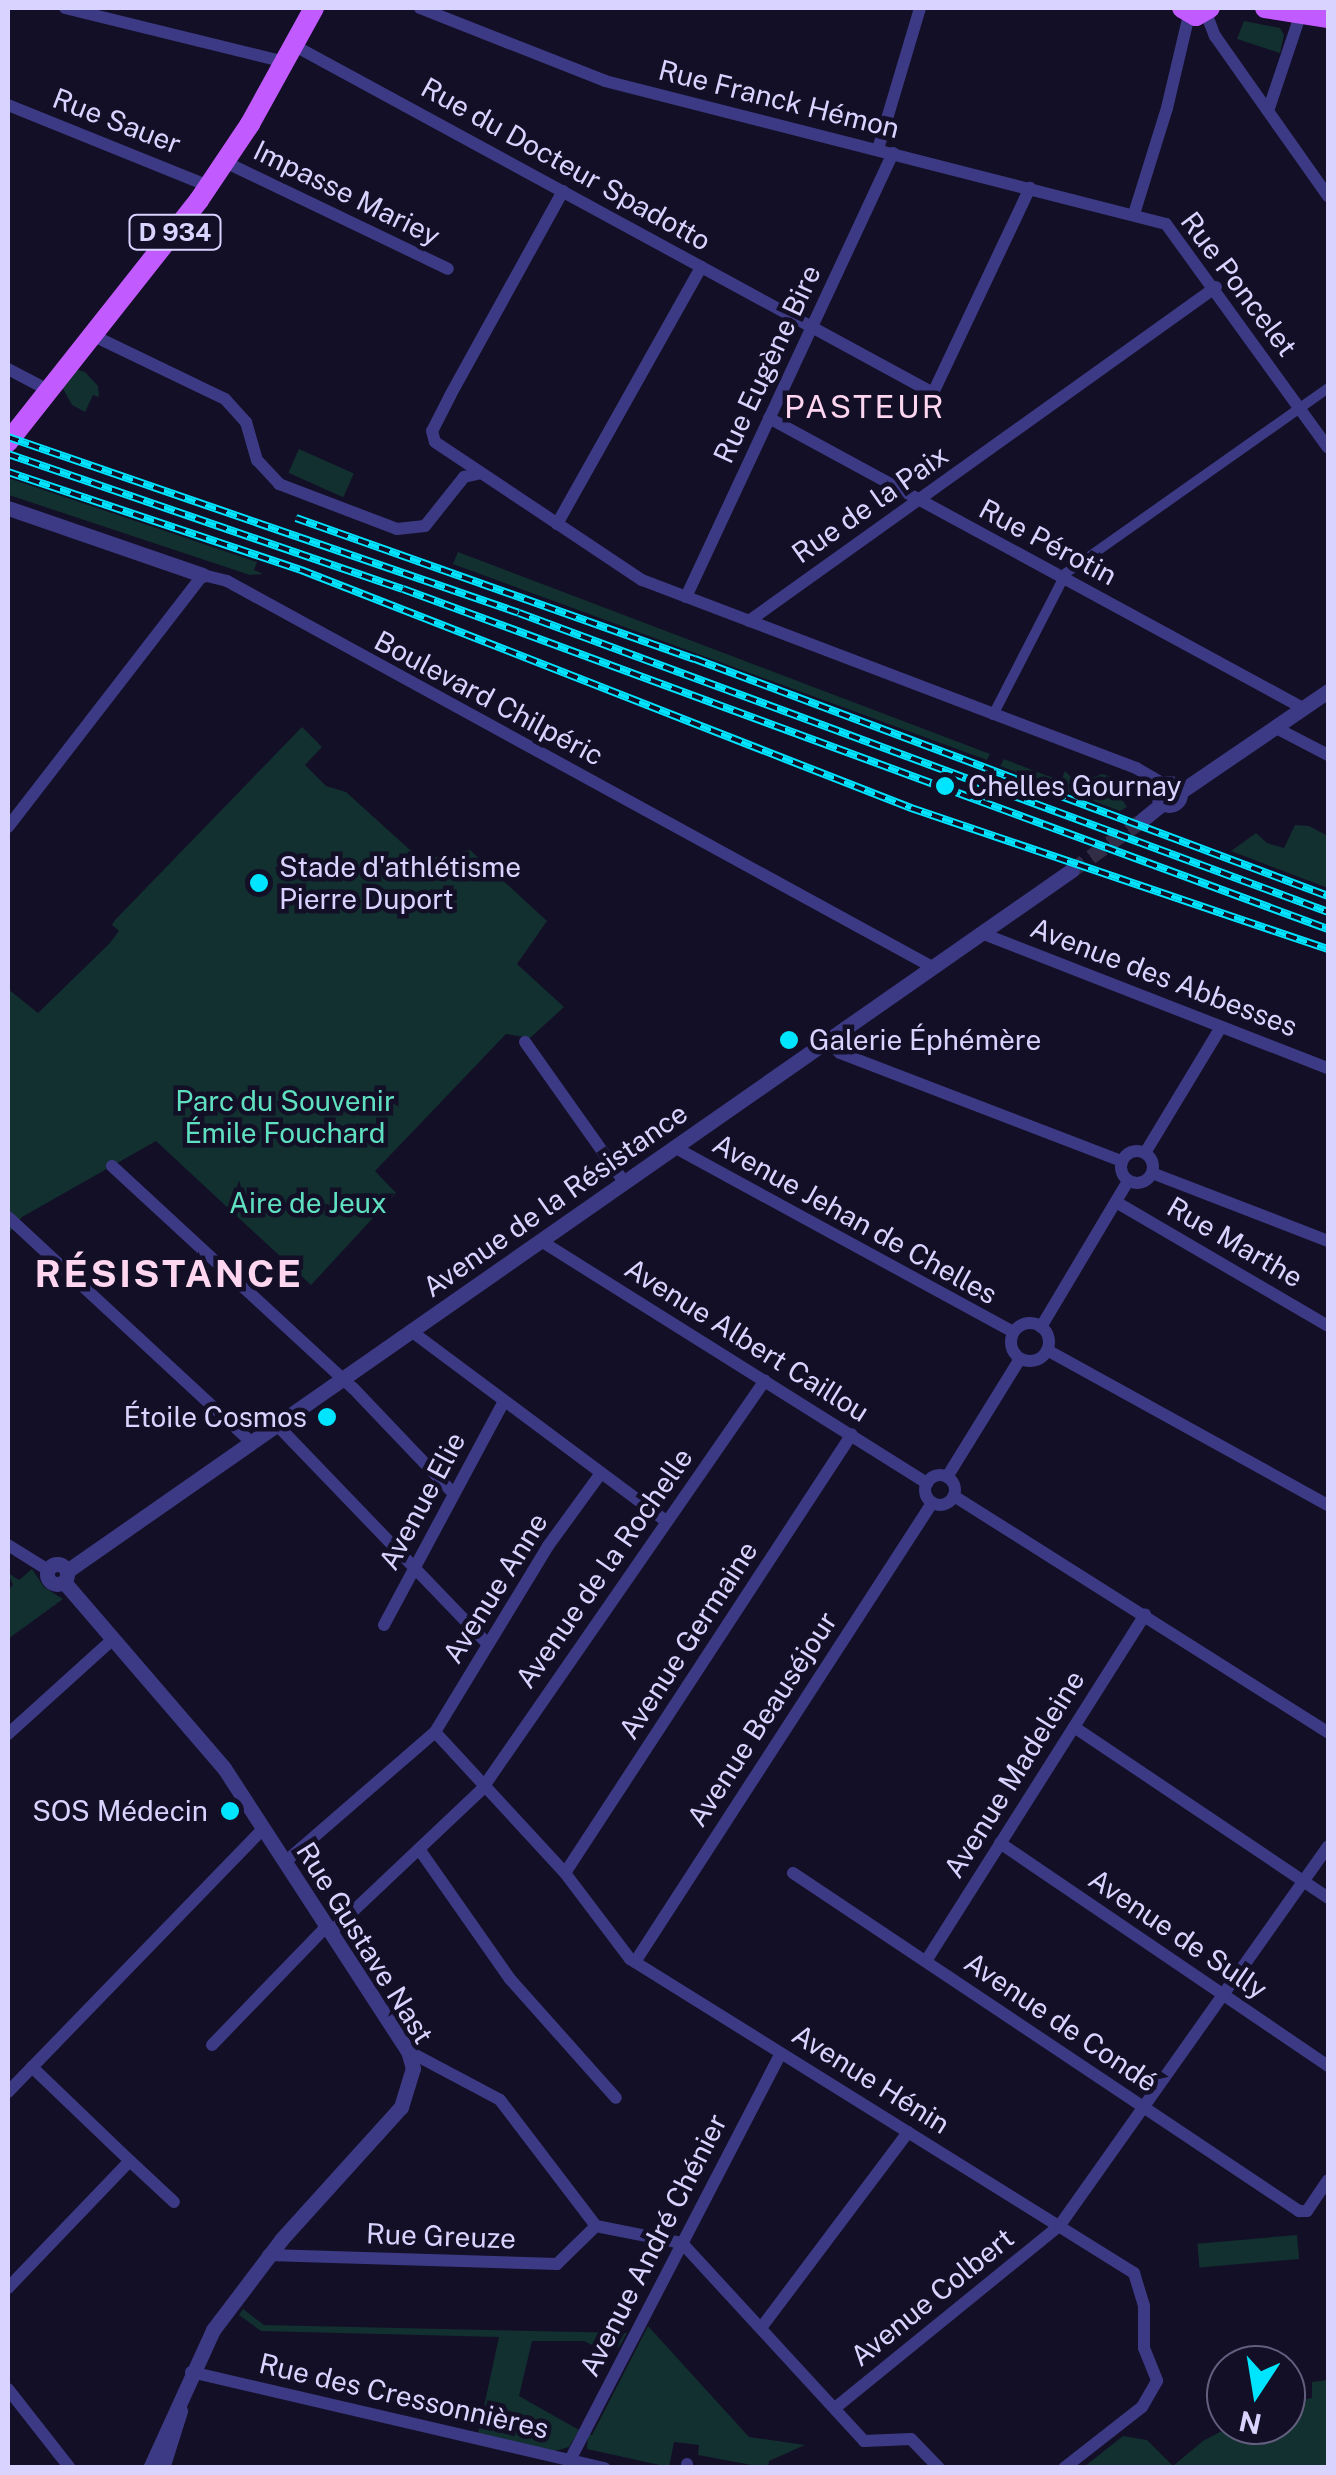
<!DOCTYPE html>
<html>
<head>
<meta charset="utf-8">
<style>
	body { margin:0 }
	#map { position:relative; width:1336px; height:2475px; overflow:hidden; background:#130f26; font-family:"Public Sans",sans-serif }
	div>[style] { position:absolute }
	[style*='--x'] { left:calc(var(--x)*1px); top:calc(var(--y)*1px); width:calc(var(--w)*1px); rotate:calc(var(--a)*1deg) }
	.green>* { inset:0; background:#12302f; transform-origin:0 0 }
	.tertiary-tunnel>* { height:15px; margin-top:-7.5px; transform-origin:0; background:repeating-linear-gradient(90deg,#312d47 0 15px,transparent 0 23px) }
	.pedestrian>* { height:10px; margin:-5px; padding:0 5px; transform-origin:5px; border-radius:5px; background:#3d3a85 }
	.minor>* { height:12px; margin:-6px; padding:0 6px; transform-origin:6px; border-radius:6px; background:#3d3a85 }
	.minor>.ring { margin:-6px; padding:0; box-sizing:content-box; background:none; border:12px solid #3d3a85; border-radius:50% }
	.tertiary>* { height:15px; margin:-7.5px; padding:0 7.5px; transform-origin:7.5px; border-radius:7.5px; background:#3d3a85 }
	.tertiary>.ring { margin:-7.5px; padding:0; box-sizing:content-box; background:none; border:15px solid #3d3a85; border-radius:50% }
	.primary>* { height:20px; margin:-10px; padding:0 10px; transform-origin:10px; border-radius:10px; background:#c25bff }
	.rail>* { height:8px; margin-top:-4px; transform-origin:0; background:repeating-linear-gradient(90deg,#130f26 0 11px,#00e5ff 0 22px); box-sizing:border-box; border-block:2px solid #00e5ff }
	.dots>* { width:28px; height:28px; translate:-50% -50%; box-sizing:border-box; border:5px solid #130f26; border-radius:50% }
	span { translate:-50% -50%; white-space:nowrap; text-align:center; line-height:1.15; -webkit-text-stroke:9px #130f26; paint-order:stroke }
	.shield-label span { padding:2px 8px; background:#130f26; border:2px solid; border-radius:8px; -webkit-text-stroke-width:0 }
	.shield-label { font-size:25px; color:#d9d4ff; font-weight:700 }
	.street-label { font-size:28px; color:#d9d4ff }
	.poi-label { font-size:28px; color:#d9d4ff }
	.left { translate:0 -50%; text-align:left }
	.right { translate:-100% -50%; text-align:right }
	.park-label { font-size:28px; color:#5fe0c0 }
	.quarter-label { font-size:32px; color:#ffd6f0; letter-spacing:2.5px }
	.district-label { font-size:38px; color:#ffd6f0; font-weight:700; letter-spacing:2.5px }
	.frame { position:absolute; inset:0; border:10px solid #d9d4ff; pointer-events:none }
	.north { position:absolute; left:1206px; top:2345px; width:100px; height:100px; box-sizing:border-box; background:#130f26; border:2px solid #625e7d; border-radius:50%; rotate:192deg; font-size:28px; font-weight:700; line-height:40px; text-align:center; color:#d9d4ff }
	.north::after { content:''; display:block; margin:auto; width:35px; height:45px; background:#00e5ff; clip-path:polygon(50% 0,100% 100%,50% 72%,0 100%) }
</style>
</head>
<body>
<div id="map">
	<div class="green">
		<i style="clip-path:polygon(1244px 21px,1280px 28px,1284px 35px,1280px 53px,1237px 39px)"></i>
		<i style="clip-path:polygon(74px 369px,85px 372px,98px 386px,99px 397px,93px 395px,85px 412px,72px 405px,62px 387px)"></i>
		<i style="left:299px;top:449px;width:60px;height:26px;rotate:24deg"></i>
		<i style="clip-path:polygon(8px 478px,257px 562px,254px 570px,263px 574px,250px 575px,9px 495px)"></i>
		<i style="clip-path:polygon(458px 552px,990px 754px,987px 760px,453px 564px)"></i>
		<i style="clip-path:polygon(302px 727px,322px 747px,305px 765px,326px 786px,346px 792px,421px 860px,470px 850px,547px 921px,517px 964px,564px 1007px,530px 1038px,506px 1034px,375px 1171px,396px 1193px,311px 1285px,156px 1141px,22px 1217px,8px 1234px,8px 989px,38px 1013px,109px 944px,119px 931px,112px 925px,115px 920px)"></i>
		<i style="clip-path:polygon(1004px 759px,1061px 781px,1065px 771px,1078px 784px,1102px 774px,1122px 780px,1121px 798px,1127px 807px,1120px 811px,1000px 766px)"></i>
		<i style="clip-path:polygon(1295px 825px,1309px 826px,1328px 836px,1328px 888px,1231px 851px,1256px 833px,1267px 843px,1284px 848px)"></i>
		<i style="clip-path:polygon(32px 1569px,44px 1587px,63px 1599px,8px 1639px,8px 1590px,13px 1585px,8px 1573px,19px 1580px)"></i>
		<i style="left:1297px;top:2235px;width:24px;height:100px;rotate:85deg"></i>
		<i style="clip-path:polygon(243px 2309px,264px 2325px,627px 2333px,619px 2347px,607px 2342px,592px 2345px,584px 2341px,532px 2341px,519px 2396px,579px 2430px,569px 2447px,555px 2451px,478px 2434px,499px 2337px,261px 2331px,239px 2315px)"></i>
		<i style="clip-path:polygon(648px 2326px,749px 2437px,805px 2445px,769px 2461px,768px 2468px,698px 2455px,699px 2445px,674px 2442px,669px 2467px,587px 2449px,588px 2434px,592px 2435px)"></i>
		<i style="clip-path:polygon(1328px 2380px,1328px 2467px,1084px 2467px,1123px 2436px,1147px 2440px,1173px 2466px,1203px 2441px,1233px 2425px,1286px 2425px,1286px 2403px,1312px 2398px,1312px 2382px)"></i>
	</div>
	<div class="tertiary-tunnel">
		<i style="--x:1072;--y:870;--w:86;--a:-35.5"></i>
	</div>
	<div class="pedestrian">
		<i style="--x:993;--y:715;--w:160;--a:-62.8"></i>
		<i style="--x:1066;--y:573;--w:321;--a:-35.2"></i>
	</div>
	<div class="minor">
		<i style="--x:65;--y:8;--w:227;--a:13.8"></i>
		<i style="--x:420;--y:8;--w:199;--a:21.5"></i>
		<i style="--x:605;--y:81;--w:579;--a:14.3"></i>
		<i style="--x:1166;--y:224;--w:276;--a:54.1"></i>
		<i style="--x:1206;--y:13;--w:25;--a:69"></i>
		<i style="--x:1215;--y:36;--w:196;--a:54.8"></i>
		<i style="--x:295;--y:46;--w:726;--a:28.54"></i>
		<i style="--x:933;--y:393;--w:227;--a:-64.7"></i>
		<i style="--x:8;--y:105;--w:216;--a:22"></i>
		<i style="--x:1268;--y:111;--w:107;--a:-71.4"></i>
		<i style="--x:878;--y:149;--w:147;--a:-73.4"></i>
		<i style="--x:225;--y:162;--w:247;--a:25.6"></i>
		<i style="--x:563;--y:191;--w:234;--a:118.9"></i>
		<i style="--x:450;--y:396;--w:39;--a:117"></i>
		<i style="--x:432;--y:431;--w:11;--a:75"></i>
		<i style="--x:435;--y:442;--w:249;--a:33.7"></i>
		<i style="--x:642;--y:580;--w:529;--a:20.84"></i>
		<i style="--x:1136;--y:768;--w:32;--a:30"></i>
		<i style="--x:1134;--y:214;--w:111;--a:-72.7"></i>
		<i style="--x:1167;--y:108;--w:96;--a:-76.7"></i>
		<i style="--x:94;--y:336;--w:145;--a:25.7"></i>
		<i style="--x:225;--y:399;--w:31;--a:48"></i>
		<i style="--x:246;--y:422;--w:40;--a:74"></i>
		<i style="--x:257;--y:460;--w:33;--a:47"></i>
		<i style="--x:279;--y:484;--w:126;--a:20.9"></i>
		<i style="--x:397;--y:529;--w:28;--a:-6"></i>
		<i style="--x:425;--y:526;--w:63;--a:-51.5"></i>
		<i style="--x:464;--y:477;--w:17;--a:-13"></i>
		<i style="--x:8;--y:369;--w:45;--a:27.7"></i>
		<i style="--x:769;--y:418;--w:608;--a:28.51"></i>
		<i style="--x:557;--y:524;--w:295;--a:-60.7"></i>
		<i style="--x:686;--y:597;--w:490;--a:-65"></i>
		<i style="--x:749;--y:621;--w:574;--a:-35.57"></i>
		<i style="--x:1276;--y:728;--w:59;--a:27.4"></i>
		<i style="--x:8;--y:827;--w:319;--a:-52.3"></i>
		<i style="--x:203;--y:575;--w:25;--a:14"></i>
		<i style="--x:227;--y:581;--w:804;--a:28.7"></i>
		<i style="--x:981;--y:933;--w:372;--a:21.3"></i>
		<i style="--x:827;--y:1040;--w:18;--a:45"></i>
		<i style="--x:840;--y:1053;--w:302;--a:21"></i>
		<i style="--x:525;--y:1042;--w:171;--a:54.7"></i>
		<i style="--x:674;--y:1147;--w:386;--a:28.6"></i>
		<i class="ring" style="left:1121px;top:1151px;width:20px;height:20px"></i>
		<i style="--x:1145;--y:1153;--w:147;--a:-58.9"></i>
		<i style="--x:112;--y:1166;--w:328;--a:42.7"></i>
		<i style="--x:353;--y:1388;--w:146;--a:46.4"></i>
		<i style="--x:1152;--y:1173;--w:189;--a:21.1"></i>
		<i style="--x:1116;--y:1202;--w:246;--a:30.3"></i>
		<i style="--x:8;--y:1217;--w:331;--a:42.8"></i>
		<i style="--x:541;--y:1241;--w:456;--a:32.1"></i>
		<i class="ring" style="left:1011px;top:1323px;width:26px;height:26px"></i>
		<i style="--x:1041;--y:1327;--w:170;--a:-59.2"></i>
		<i style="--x:411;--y:1331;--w:319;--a:36.7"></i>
		<i style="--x:1047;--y:1350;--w:321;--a:28.9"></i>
		<i style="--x:277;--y:1425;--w:304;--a:46.1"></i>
		<i class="ring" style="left:925px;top:1475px;width:18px;height:18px"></i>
		<i style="--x:947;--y:1477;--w:139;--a:-58.3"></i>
		<i style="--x:954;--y:1496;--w:442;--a:32.3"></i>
		<i style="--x:8;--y:1545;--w:47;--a:32"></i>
		<i style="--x:384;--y:1625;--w:254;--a:-61.8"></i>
		<i style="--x:1074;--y:1727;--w:306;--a:33.9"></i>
		<i style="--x:435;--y:1732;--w:192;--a:47.3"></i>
		<i style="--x:565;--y:1873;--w:108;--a:52.9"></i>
		<i style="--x:630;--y:1959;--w:594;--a:31.92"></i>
		<i style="--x:1134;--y:2273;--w:34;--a:73"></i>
		<i style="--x:1144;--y:2306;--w:42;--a:90"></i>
		<i style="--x:1144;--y:2348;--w:35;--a:68"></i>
		<i style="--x:1157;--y:2381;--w:30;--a:120"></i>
		<i style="--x:1142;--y:2407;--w:99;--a:142"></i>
		<i style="--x:8;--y:1734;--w:142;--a:-42.1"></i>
		<i style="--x:1000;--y:1843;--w:397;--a:34.2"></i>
		<i style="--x:419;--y:1849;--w:159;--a:55"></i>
		<i style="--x:510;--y:1979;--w:159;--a:48.3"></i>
		<i style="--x:285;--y:1862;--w:198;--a:-40.9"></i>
		<i style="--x:435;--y:1732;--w:218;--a:-58.7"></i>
		<i style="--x:548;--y:1546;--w:90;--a:-54"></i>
		<i style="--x:565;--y:1873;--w:524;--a:-56.83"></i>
		<i style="--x:793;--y:1873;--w:609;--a:33.74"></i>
		<i style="--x:1299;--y:2211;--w:8;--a:0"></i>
		<i style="--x:1307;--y:2211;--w:37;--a:-56"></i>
		<i style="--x:331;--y:1932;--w:208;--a:-43.4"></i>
		<i style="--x:482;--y:1789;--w:497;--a:-55.3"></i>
		<i style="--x:926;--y:1961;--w:410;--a:-57.7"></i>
		<i style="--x:635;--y:1962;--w:547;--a:-57.09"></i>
		<i style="--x:212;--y:2045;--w:165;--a:-46"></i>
		<i style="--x:408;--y:2051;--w:104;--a:28"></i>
		<i style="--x:500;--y:2100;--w:158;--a:52.7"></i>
		<i style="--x:596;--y:2226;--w:88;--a:11.2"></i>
		<i style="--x:682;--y:2243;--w:269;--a:47.4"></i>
		<i style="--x:864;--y:2441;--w:47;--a:-2.4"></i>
		<i style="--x:911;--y:2439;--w:40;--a:46"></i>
		<i style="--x:8;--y:2092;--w:366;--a:-45.9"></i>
		<i style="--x:130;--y:2161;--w:60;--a:43"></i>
		<i style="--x:268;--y:2255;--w:289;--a:1.8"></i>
		<i style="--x:557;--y:2264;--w:54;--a:-44.3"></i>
		<i style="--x:8;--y:2288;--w:176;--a:-46.2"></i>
		<i style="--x:130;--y:2161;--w:136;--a:-136.2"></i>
		<i style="--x:761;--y:2328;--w:245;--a:-53.1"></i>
		<i style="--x:191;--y:2372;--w:425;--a:13.1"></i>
		<i style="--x:8;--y:2389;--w:100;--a:51.9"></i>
		<i style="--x:835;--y:2408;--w:290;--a:-39.1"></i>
		<i style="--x:1060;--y:2225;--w:464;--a:-54.7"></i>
		<i style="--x:570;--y:2460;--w:458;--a:-62.6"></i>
		<i style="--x:687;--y:2468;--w:4;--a:-90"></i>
	</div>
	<div class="tertiary">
		<i style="--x:8;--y:508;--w:206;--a:19"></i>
		<i class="ring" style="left:1158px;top:783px;width:7px;height:7px"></i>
		<i style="--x:1180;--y:792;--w:179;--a:-34.3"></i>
		<i style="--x:1142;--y:820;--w:27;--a:-39"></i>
		<i class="ring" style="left:47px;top:1564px;width:5px;height:5px"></i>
		<i style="--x:67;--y:1571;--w:1225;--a:-34.9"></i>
		<i style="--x:64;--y:1582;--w:245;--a:49.3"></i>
		<i style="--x:224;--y:1768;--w:338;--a:57"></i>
		<i style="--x:408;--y:2051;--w:18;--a:74"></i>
		<i style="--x:413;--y:2068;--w:41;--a:107.1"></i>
		<i style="--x:401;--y:2107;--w:179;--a:132.1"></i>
		<i style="--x:281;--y:2240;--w:113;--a:127.1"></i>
		<i style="--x:213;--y:2330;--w:152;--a:114.5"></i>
		<i style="--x:162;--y:2468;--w:60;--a:-72.5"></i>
	</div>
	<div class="primary">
		<i style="--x:1182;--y:8;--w:16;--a:30"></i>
		<i style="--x:1196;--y:16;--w:16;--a:-30"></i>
		<i style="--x:1265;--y:8;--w:64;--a:9"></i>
		<i style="--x:8;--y:442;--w:308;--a:-51.7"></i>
		<i style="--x:199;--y:200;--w:92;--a:-56.1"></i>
		<i style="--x:250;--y:124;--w:132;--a:-61.1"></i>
	</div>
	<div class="rail">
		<i style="--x:8;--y:437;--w:540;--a:19"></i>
		<i style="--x:519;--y:613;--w:862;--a:20.28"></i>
		<i style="--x:8;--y:454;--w:417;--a:18.9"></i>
		<i style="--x:403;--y:589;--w:986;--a:20.18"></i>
		<i style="--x:8;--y:472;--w:309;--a:18.5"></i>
		<i style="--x:301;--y:570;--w:655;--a:21.31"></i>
		<i style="--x:911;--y:808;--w:440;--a:18.7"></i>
		<i style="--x:296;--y:518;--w:423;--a:19.5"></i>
		<i style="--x:695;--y:659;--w:676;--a:20.53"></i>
	</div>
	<div class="dots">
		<i style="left:945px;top:786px;background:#00e5ff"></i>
		<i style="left:259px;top:883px;background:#00e5ff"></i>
		<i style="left:789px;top:1040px;background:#00e5ff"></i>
		<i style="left:327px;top:1417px;background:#00e5ff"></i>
		<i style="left:230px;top:1811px;background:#00e5ff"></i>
	</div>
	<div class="shield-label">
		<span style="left:175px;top:232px">D 934</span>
	</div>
	<div class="street-label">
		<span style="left:779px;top:99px;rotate:14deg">Rue Franck Hémon</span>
		<span style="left:117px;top:121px;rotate:21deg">Rue Sauer</span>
		<span style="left:566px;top:164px;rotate:29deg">Rue du Docteur Spadotto</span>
		<span style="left:347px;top:193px;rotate:26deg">Impasse Mariey</span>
		<span style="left:1239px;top:284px;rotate:53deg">Rue Poncelet</span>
		<span style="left:767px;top:364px;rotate:-65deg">Rue Eugène Bire</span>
		<span style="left:870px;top:504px;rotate:-35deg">Rue de la Paix</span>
		<span style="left:1048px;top:542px;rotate:28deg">Rue Pérotin</span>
		<span style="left:489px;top:698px;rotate:28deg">Boulevard Chilpéric</span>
		<span style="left:1164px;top:977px;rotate:21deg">Avenue des Abbesses</span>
		<span style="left:555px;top:1200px;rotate:-35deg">Avenue de la Résistance</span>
		<span style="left:855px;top:1219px;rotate:29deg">Avenue Jehan de Chelles</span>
		<span style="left:1235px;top:1242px;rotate:30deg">Rue Marthe</span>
		<span style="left:747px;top:1340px;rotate:32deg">Avenue Albert Caillou</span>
		<span style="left:422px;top:1501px;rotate:-62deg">Avenue Elie</span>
		<span style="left:604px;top:1568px;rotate:-55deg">Avenue de la Rochelle</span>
		<span style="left:495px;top:1588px;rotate:-58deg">Avenue Anne</span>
		<span style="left:688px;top:1640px;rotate:-57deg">Avenue Germaine</span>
		<span style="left:762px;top:1719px;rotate:-57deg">Avenue Beauséjour</span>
		<span style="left:1014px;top:1774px;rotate:-58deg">Avenue Madeleine</span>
		<span style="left:1178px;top:1934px;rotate:34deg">Avenue de Sully</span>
		<span style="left:365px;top:1943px;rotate:58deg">Rue Gustave Nast</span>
		<span style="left:1061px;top:2022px;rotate:34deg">Avenue de Condé</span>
		<span style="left:871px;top:2079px;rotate:32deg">Avenue Hénin</span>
		<span style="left:441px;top:2236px;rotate:2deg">Rue Greuze</span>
		<span style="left:653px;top:2245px;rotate:-63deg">Avenue André Chénier</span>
		<span style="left:932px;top:2297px;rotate:-39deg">Avenue Colbert</span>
		<span style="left:404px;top:2396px;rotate:13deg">Rue des Cressonnières</span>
	</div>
	<div class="poi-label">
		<span class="left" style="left:968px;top:786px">Chelles Gournay</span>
		<span class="left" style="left:279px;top:883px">Stade d'athlétisme<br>Pierre Duport</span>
		<span class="left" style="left:809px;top:1040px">Galerie Éphémère</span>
		<span class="right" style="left:307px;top:1417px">Étoile Cosmos</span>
		<span class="right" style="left:208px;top:1811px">SOS Médecin</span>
	</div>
	<div class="park-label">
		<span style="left:285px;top:1117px">Parc du Souvenir<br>Émile Fouchard</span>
		<span style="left:308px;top:1203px">Aire de Jeux</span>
	</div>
	<div class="quarter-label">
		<span style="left:865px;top:407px">PASTEUR</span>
	</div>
	<div class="district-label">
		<span style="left:169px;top:1274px">RÉSISTANCE</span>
	</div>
	<div class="frame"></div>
	<div class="north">N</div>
</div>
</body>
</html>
